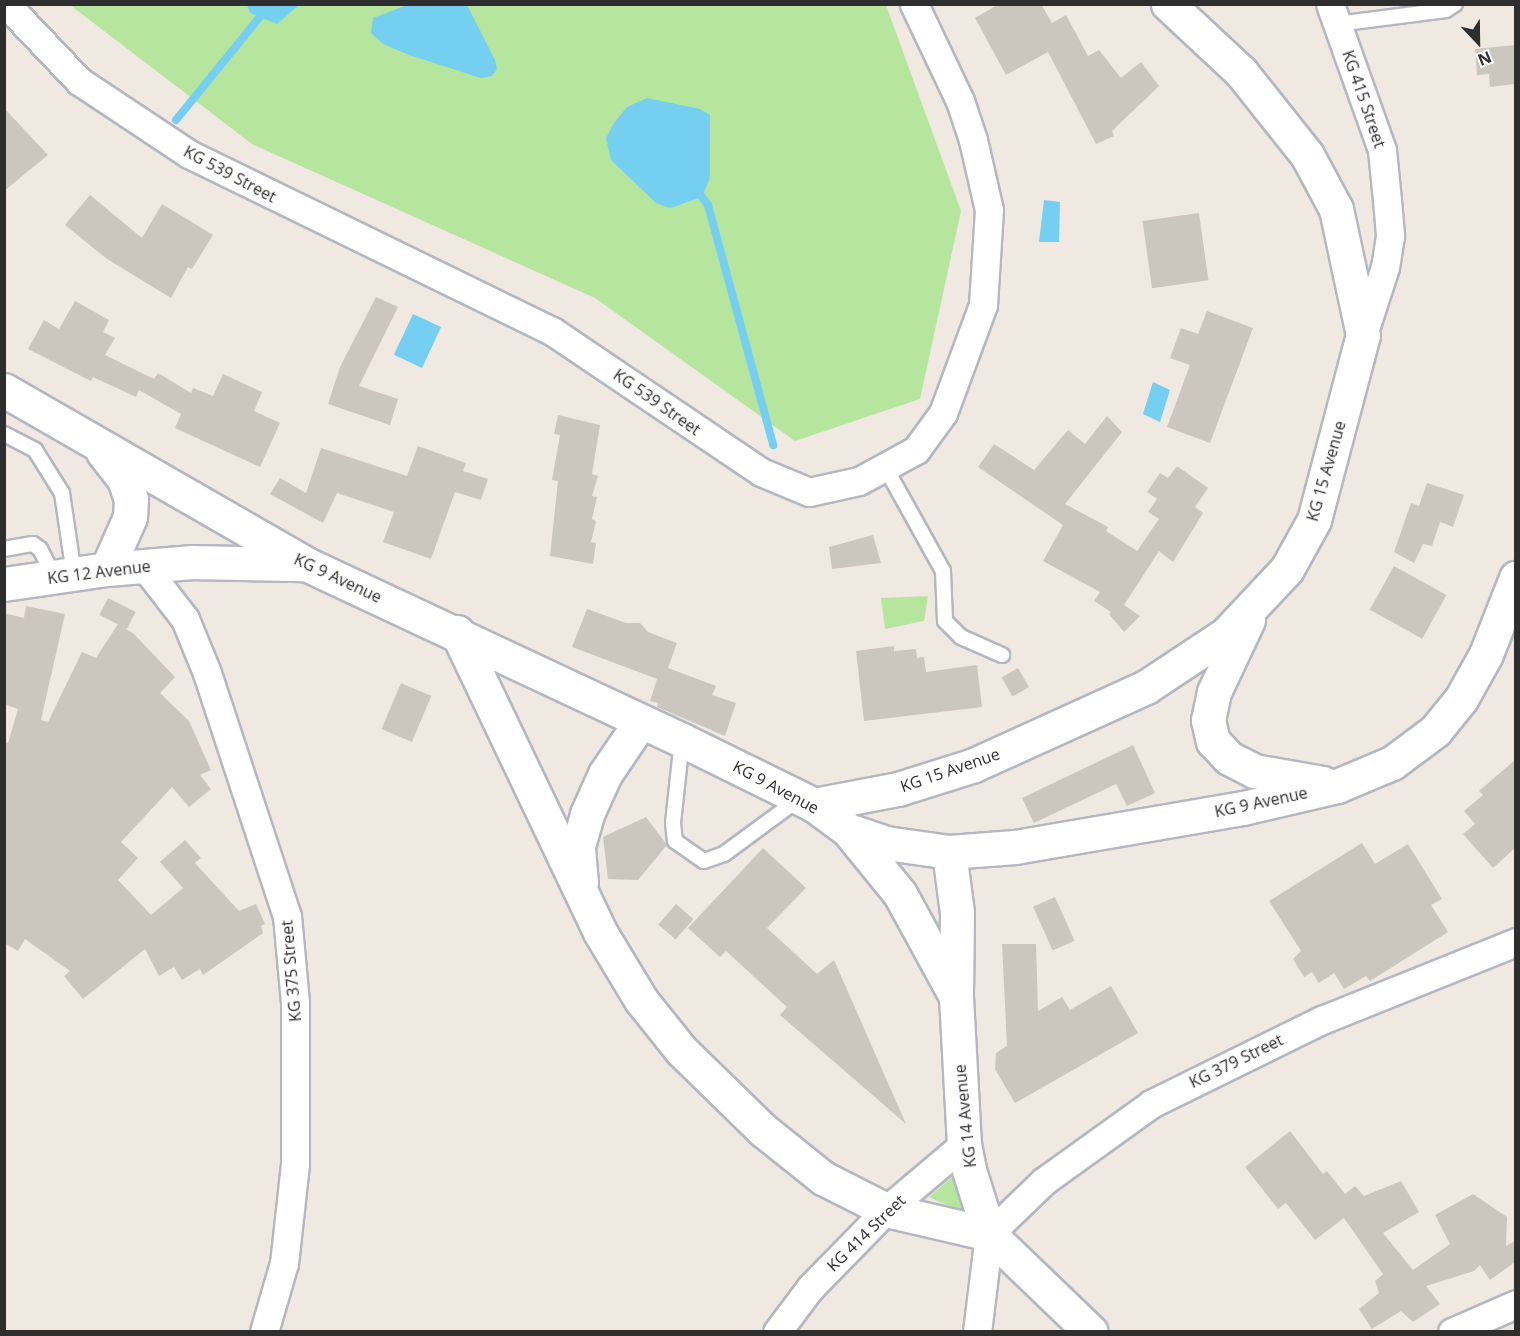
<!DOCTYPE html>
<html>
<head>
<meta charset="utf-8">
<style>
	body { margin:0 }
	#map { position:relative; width:1520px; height:1336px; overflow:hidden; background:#efe9e1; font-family:"Open Sans",sans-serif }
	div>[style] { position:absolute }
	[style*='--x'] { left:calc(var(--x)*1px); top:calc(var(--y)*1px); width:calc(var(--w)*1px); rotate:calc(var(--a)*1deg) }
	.green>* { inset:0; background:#b6e59e }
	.water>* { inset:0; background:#75cff0; transform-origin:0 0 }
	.stream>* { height:8px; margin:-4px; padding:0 4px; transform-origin:4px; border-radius:4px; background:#75cff0 }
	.building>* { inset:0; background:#cbc7bf; transform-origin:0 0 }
	.roads { filter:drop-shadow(2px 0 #b4b7c1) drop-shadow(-2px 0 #b4b7c1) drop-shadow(0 2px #b4b7c1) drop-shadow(0 -2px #b4b7c1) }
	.lane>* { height:14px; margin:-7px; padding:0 7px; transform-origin:7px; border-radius:7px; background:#fff }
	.street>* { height:27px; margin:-13.5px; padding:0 13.5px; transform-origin:13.5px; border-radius:13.5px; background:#fff }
	.secondary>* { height:33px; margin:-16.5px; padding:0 16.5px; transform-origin:16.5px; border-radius:16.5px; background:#fff }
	span { translate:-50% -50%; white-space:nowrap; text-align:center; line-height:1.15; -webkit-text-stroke:4.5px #fff; paint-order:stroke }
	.street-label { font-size:16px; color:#2e2e2e }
	.frame { position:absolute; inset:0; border:6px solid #2e2e2e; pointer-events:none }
	.north { position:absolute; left:1448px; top:12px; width:60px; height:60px; -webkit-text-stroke:4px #fff; paint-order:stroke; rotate:158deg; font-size:16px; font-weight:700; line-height:24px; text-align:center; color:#2e2e2e }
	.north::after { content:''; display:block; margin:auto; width:21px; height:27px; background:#2e2e2e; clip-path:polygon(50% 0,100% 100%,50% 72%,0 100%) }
</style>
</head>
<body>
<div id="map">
	<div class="green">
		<i style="clip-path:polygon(70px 5px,886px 5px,961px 211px,920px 399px,795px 441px,595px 298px,252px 144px)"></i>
		<i style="clip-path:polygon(928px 596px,924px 621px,885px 629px,881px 598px)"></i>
		<i style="clip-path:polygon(961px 1170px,982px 1221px,929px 1197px)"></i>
	</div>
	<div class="water">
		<i style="clip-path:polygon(247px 5px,247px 4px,299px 5px,277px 24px,250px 13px)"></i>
		<i style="clip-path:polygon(407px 5px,467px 5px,495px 60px,497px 69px,492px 76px,481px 78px,409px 55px,383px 44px,371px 33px,373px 18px)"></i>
		<i style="clip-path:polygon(647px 98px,700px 109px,710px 115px,710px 178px,702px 197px,670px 208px,656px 203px,611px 160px,606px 138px,614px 123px,627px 107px)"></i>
		<i style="clip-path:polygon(1044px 200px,1060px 202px,1059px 242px,1039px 242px)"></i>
		<i style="left:413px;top:314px;width:31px;height:45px;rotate:25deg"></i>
		<i style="clip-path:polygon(1153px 382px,1170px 390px,1160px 422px,1143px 414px)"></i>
	</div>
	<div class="stream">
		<i style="--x:176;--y:120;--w:132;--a:-50.9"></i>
		<i style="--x:702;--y:197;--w:10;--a:53"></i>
		<i style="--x:708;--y:205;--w:249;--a:74.8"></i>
	</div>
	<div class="building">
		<i style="clip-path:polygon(999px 4px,1041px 4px,1052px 23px,1066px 15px,1088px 56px,1099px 50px,1121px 78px,1141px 62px,1159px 86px,1112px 131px,1114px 136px,1096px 144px,1048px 52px,1006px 75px,975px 18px)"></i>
		<i style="clip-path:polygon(1515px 45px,1515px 84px,1490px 87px,1489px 74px,1477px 75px,1475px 49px)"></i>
		<i style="clip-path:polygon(4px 108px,48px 155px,4px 191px)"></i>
		<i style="clip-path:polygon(90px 195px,142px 238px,162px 204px,213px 235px,192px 269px,188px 267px,171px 298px,107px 259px,65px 225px)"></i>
		<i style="left:1199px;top:213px;width:68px;height:57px;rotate:82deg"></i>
		<i style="clip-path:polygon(376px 297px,398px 307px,359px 386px,398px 399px,390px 425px,328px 404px,340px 367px)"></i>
		<i style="clip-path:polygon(75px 301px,109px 320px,103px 332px,115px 338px,105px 355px,154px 379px,158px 373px,191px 393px,193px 388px,213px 396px,223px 374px,262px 392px,254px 411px,280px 423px,260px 467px,175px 428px,181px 414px,139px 390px,136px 397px,93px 377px,91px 381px,28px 349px,44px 320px,59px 329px)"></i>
		<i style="clip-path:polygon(1207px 311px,1253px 328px,1210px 443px,1167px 427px,1190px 365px,1170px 358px,1181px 328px,1198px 334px)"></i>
		<i style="clip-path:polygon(558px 415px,600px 425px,592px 474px,598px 476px,592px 496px,597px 497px,592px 519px,596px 521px,591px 542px,596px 543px,593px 564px,550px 556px,558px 481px,552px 480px,560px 435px,554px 434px)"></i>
		<i style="clip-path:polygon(1107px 416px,1122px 432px,1065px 504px,1108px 527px,1106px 531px,1137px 551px,1159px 519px,1148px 512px,1157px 499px,1147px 492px,1160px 473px,1168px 478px,1177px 466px,1208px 488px,1195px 507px,1203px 513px,1173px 562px,1159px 551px,1124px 605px,1140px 616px,1124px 632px,1109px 614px,1111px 612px,1094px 601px,1100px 592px,1043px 561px,1063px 525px,978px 467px,994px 444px,1034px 470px,1068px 430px,1085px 444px)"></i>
		<i style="clip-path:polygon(418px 446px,466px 463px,463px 471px,488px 479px,481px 500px,455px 492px,431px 559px,383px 542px,394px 512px,337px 493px,323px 523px,270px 494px,280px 478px,306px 493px,321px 448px,407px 476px)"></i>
		<i style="clip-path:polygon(1427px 483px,1464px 495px,1453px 527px,1440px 522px,1432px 546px,1423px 544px,1414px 563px,1394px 552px,1411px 503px,1419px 506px)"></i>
		<i style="clip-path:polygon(873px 535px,881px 563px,832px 569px,829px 547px)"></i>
		<i style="left:1394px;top:566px;width:60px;height:50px;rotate:29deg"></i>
		<i style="left:108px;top:598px;width:31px;height:19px;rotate:27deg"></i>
		<i style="clip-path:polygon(26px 606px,65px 614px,41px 720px,48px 722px,82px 652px,96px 658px,118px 624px,134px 634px,175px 677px,160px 693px,189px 721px,211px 770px,200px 775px,211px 789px,189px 807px,172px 787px,121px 842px,138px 858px,118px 880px,151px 915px,183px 888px,160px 862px,185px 840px,201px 858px,195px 863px,239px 911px,256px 904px,265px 924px,261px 926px,263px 933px,203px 975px,200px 969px,182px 980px,174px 967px,159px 976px,145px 949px,83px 999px,64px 976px,70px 971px,25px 939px,18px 951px,4px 943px,4px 742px,8px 743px,18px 709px,4px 704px,4px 613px,24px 618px)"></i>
		<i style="clip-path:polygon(587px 609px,626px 623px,640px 623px,648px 632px,677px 643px,668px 668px,716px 686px,712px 695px,736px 703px,725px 736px,657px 707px,658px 703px,650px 701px,657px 679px,572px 647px)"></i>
		<i style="clip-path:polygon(894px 646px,894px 651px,916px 649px,917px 658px,924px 657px,926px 672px,977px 665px,982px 707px,864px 721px,856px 651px)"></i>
		<i style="left:1018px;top:668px;width:22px;height:19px;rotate:60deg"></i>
		<i style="left:401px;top:683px;width:33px;height:50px;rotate:23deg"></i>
		<i style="clip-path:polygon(1133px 745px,1155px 793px,1127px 806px,1116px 784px,1034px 823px,1022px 798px)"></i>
		<i style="clip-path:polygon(1515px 760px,1515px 848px,1493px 868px,1463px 834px,1475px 824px,1464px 811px,1483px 795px,1479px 791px)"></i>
		<i style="clip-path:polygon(646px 817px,667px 845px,638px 880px,608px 879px,603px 837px)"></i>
		<i style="clip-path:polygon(1362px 843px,1375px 864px,1408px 844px,1442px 899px,1431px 905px,1448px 932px,1370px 981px,1366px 976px,1344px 989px,1334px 973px,1319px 983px,1312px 972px,1304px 977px,1293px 959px,1301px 951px,1269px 901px)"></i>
		<i style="clip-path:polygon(763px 848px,806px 888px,767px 928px,817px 974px,834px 960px,906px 1124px,780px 1015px,787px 1007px,726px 951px,720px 957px,688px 928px)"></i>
		<i style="left:1055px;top:897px;width:48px;height:24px;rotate:66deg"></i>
		<i style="left:676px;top:904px;width:23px;height:27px;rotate:41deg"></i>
		<i style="clip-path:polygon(1002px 944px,1036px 944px,1038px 1011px,1062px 997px,1070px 1010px,1111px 986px,1138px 1033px,1015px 1103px,995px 1069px,996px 1053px,1007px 1046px)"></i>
		<i style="clip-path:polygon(1290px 1131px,1323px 1174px,1327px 1171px,1345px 1194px,1355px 1186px,1364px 1196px,1401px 1181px,1419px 1212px,1383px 1233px,1413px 1270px,1450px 1244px,1435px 1215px,1473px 1194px,1507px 1217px,1506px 1246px,1515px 1241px,1515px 1262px,1490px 1280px,1480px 1265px,1474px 1271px,1426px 1286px,1440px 1304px,1413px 1322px,1401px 1311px,1372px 1329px,1359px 1309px,1379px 1293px,1375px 1281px,1383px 1274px,1344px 1218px,1315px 1240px,1286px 1203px,1278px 1209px,1245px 1167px)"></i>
	</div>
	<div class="roads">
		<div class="lane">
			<i style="--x:1337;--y:24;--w:110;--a:-7.3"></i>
			<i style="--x:1446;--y:10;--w:11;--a:-34"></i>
			<i style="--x:4;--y:434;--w:35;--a:27"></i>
			<i style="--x:35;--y:450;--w:51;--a:57.9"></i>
			<i style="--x:62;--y:493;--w:82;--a:81.6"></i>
			<i style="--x:884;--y:465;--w:121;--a:60.9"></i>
			<i style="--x:943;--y:571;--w:50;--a:87.7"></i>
			<i style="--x:945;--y:621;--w:23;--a:45"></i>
			<i style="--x:961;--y:637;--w:45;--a:23.7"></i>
			<i style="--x:4;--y:549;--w:29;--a:-10"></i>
			<i style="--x:33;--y:544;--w:9;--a:36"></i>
			<i style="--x:40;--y:549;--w:31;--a:63"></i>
			<i style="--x:682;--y:740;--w:83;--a:96.2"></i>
			<i style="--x:673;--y:823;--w:18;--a:84"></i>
			<i style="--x:675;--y:841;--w:35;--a:35"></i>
			<i style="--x:704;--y:861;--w:21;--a:-19"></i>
			<i style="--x:724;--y:854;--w:93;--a:-36.3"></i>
		</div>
		<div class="street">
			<i style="--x:6;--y:4;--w:106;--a:46.5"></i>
			<i style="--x:79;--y:81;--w:132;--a:33.6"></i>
			<i style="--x:189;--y:154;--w:404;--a:26"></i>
			<i style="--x:552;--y:331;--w:252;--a:34"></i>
			<i style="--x:761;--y:472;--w:52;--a:22.6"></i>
			<i style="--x:809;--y:492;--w:51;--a:-12.4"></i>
			<i style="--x:859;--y:481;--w:65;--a:-28.5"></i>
			<i style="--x:916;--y:450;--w:46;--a:-53.9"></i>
			<i style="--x:943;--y:413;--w:115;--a:-69.7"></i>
			<i style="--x:983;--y:305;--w:95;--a:-86.4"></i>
			<i style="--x:989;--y:210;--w:72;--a:-102.9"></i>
			<i style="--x:973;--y:140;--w:41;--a:-108.4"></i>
			<i style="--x:960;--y:101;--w:107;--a:-115.4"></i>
			<i style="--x:1330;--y:4;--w:155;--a:70.4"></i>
			<i style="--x:1382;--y:150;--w:50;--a:84.3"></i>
			<i style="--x:1387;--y:200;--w:36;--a:85"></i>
			<i style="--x:1390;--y:236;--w:31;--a:99"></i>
			<i style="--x:1385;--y:267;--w:71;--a:107.9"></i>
			<i style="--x:144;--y:566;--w:67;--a:52.3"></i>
			<i style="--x:185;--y:619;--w:58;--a:67.8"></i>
			<i style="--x:207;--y:673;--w:256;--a:71.8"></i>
			<i style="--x:287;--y:916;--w:87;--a:84.7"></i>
			<i style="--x:295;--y:1003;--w:161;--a:90"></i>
			<i style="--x:295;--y:1164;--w:100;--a:96.3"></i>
			<i style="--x:284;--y:1263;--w:72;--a:106.2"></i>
			<i style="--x:777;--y:1332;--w:55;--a:-53.1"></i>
			<i style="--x:810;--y:1288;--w:109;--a:-45.7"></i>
			<i style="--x:886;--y:1210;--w:102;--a:-40.2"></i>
			<i style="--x:977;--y:1332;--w:99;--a:-83"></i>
			<i style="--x:989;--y:1234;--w:76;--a:-43.9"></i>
			<i style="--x:1044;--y:1181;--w:132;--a:-35.7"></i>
			<i style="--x:1151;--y:1104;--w:191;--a:-26.2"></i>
			<i style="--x:1322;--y:1020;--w:209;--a:-21.9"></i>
			<i style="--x:1452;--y:1332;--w:70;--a:-23.6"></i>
		</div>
		<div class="secondary">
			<i style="--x:4;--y:390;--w:349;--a:29.9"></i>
			<i style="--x:306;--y:564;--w:415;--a:25.1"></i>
			<i style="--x:682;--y:740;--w:147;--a:26.2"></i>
			<i style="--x:814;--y:805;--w:42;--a:36.3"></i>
			<i style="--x:848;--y:830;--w:40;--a:18.9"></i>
			<i style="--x:886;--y:843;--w:64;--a:8.1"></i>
			<i style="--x:949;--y:852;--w:66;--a:-4.3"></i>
			<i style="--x:1015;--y:847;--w:231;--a:-9.7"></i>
			<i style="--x:1243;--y:808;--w:97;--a:-13.2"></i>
			<i style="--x:1337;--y:786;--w:60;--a:-22.7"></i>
			<i style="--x:1392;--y:763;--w:54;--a:-36.7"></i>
			<i style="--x:1435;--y:731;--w:41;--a:-50.9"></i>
			<i style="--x:1461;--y:699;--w:51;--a:-60.9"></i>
			<i style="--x:1486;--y:654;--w:82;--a:-68.5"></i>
			<i style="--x:103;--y:452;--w:34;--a:52"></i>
			<i style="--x:124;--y:479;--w:21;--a:71"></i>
			<i style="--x:131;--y:499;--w:18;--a:93"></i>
			<i style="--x:130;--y:517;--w:57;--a:113.9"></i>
			<i style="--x:4;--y:584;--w:104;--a:-8.3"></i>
			<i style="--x:107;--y:569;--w:86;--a:-4.7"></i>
			<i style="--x:193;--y:562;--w:108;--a:1.1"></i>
			<i style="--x:1248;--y:620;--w:80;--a:115.3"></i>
			<i style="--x:1214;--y:692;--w:29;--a:102"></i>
			<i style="--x:1208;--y:720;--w:22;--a:77"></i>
			<i style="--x:1213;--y:741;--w:23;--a:47"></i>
			<i style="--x:1229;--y:758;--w:28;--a:27"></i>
			<i style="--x:1254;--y:771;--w:70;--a:9.9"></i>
			<i style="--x:457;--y:632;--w:332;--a:64.5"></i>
			<i style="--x:600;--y:932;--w:79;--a:58.9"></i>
			<i style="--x:641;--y:1000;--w:64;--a:51.3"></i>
			<i style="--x:681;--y:1050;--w:115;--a:44.3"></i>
			<i style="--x:763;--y:1130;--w:77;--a:38.7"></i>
			<i style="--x:823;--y:1178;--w:71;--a:26.9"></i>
			<i style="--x:886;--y:1210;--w:106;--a:13.1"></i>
			<i style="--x:814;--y:805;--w:86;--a:-10.8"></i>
			<i style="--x:898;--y:789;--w:80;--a:-17.5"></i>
			<i style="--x:974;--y:765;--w:189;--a:-24.4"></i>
			<i style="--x:1146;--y:687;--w:96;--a:-33.5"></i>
			<i style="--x:1226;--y:634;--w:89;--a:-46.8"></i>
			<i style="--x:1287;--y:569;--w:56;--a:-61.1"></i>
			<i style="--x:1314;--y:520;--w:191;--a:-75.2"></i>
			<i style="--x:1363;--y:335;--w:129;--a:-102.1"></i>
			<i style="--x:1336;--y:209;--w:61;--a:-118.2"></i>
			<i style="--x:1307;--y:155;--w:106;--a:-128.5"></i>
			<i style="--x:1241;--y:72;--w:100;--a:-137"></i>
			<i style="--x:848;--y:830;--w:82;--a:50.9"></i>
			<i style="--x:900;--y:894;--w:115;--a:61.4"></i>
			<i style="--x:949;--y:852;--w:62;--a:82.5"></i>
			<i style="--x:957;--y:913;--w:84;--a:90.7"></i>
			<i style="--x:956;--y:997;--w:147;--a:86.9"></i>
			<i style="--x:964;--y:1144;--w:26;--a:79"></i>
			<i style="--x:969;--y:1170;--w:67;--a:72.6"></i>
			<i style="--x:989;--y:1234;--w:141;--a:43.9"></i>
			<i style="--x:581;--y:883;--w:37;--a:-95"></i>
			<i style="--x:578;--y:846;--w:33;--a:-74"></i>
			<i style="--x:587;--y:814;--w:44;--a:-65.8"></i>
			<i style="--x:605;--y:774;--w:64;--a:-55.8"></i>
		</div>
	</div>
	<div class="street-label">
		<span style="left:1364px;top:99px;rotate:71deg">KG 415 Street</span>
		<span style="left:230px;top:174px;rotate:28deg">KG 539 Street</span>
		<span style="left:657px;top:402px;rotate:35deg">KG 539 Street</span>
		<span style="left:1326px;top:471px;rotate:-74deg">KG 15 Avenue</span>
		<span style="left:99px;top:572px;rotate:-7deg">KG 12 Avenue</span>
		<span style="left:338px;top:578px;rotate:25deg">KG 9 Avenue</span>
		<span style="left:950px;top:770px;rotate:-19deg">KG 15 Avenue</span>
		<span style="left:776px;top:787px;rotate:28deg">KG 9 Avenue</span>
		<span style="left:1261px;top:802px;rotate:-12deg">KG 9 Avenue</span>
		<span style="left:291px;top:971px;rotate:-95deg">KG 375 Street</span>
		<span style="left:1236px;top:1061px;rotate:-26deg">KG 379 Street</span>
		<span style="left:965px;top:1116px;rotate:-96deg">KG 14 Avenue</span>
		<span style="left:866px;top:1233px;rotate:-44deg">KG 414 Street</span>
	</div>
	<div class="frame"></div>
	<div class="north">N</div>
</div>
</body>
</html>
